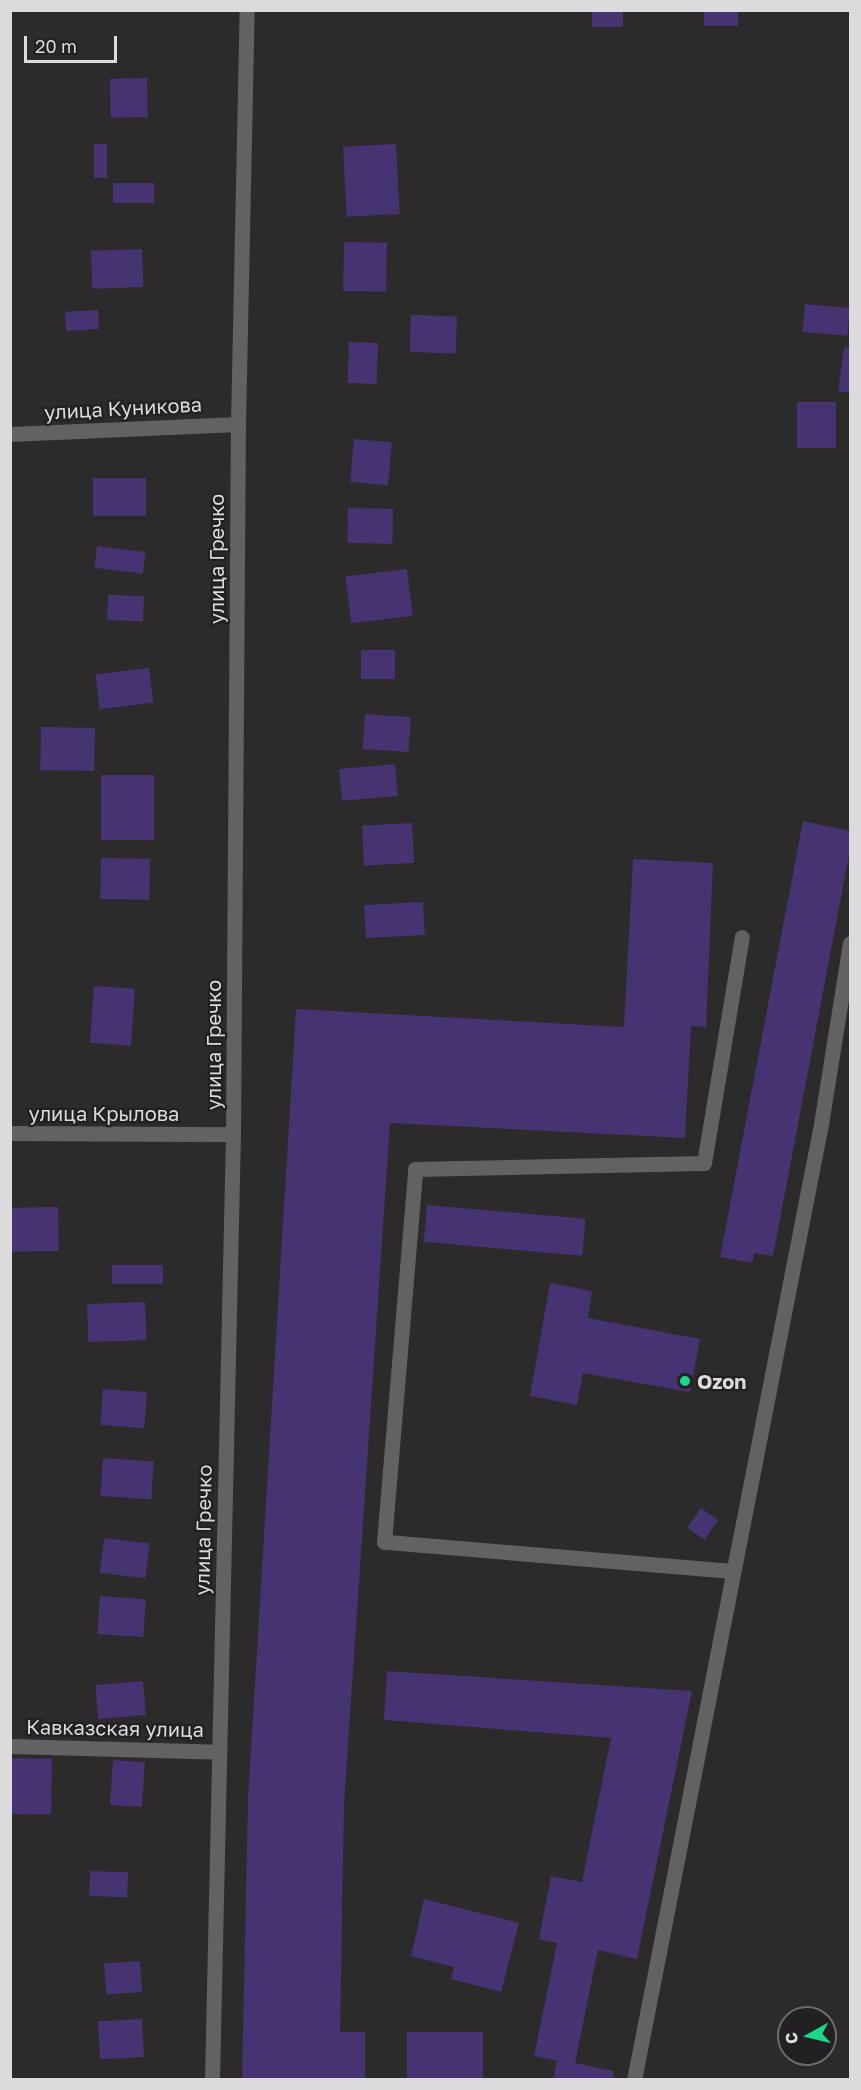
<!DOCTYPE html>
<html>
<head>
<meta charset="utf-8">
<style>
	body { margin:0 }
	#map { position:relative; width:861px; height:2090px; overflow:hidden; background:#2d2a2c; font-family:"Golos Text",sans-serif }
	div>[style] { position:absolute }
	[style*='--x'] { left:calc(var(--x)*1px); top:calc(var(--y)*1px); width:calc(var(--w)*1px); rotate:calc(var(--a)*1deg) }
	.building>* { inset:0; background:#463371; transform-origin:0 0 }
	.lane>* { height:15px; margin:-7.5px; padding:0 7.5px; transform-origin:7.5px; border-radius:7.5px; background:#636161 }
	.street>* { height:15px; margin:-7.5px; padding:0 7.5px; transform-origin:7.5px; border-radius:7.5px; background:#636161 }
	.dots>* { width:16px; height:16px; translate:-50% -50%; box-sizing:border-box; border:3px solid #232023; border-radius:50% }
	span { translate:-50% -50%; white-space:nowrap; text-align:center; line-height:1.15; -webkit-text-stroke:4.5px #232023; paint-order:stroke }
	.street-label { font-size:20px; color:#dcdadc }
	.poi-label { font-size:20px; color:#dcdadc; font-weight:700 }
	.left { translate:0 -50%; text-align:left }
	.frame { position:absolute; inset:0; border:12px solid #dcdadc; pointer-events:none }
	.north { position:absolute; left:777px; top:2006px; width:60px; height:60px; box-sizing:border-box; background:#232023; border:2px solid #6d6a6d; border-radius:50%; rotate:262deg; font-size:16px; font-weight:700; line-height:24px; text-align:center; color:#dcdadc }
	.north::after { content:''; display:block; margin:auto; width:21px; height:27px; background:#19d989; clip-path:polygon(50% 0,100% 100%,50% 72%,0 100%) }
	.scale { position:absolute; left:24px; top:36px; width:93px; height:27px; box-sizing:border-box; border:3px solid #dcdadc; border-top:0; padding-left:8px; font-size:18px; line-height:21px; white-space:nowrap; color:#dcdadc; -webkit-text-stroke:4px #232023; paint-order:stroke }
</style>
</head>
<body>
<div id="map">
	<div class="building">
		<i style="left:592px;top:10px;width:31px;height:17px"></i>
		<i style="left:704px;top:10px;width:34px;height:16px"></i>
		<i style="left:147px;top:78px;width:39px;height:37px;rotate:89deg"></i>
		<i style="left:94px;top:144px;width:13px;height:34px"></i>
		<i style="left:396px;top:144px;width:70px;height:53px;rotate:87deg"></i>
		<i style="left:113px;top:183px;width:41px;height:20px"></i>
		<i style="left:344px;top:242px;width:43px;height:49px;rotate:1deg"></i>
		<i style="left:142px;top:249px;width:38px;height:51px;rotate:88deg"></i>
		<i style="left:805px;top:304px;width:45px;height:28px;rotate:5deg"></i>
		<i style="left:98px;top:310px;width:19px;height:33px;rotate:87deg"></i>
		<i style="left:411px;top:315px;width:46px;height:37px;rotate:2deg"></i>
		<i style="left:349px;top:342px;width:29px;height:41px;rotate:2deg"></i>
		<i style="clip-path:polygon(844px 347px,850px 348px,850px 393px,838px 391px)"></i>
		<i style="left:797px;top:402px;width:39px;height:46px"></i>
		<i style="left:354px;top:439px;width:38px;height:43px;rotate:5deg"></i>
		<i style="left:93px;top:478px;width:53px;height:38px"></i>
		<i style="left:348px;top:508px;width:45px;height:35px;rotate:1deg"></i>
		<i style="left:97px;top:546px;width:49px;height:22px;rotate:7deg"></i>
		<i style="left:407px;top:569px;width:47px;height:62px;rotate:83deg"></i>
		<i style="left:108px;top:595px;width:36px;height:25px;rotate:2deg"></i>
		<i style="left:361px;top:650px;width:34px;height:29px"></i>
		<i style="left:149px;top:668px;width:35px;height:54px;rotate:83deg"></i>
		<i style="left:365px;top:714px;width:46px;height:35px;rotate:4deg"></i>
		<i style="left:41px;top:727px;width:54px;height:43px;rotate:1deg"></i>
		<i style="left:395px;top:764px;width:32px;height:56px;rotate:85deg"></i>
		<i style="left:101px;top:775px;width:53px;height:65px"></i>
		<i style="clip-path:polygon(803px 821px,850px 831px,850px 850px,773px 1256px,754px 1253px,752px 1263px,720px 1257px)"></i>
		<i style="left:412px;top:823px;width:40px;height:50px;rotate:87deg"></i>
		<i style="left:101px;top:858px;width:49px;height:41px;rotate:1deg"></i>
		<i style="clip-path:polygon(633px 859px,713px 863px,706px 1027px,691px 1026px,685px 1138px,390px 1123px,344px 1804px,340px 2032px,365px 2032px,365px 2080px,242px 2080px,248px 1799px,296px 1009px,624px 1027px)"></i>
		<i style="left:423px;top:902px;width:33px;height:59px;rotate:87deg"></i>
		<i style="left:94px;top:986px;width:41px;height:57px;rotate:4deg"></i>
		<i style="left:427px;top:1205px;width:159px;height:37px;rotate:5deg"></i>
		<i style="left:58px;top:1207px;width:44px;height:48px;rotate:89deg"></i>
		<i style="left:163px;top:1265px;width:19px;height:51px;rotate:90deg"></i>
		<i style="clip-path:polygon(550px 1283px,592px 1291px,588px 1318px,700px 1339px,690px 1392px,583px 1373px,577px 1405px,530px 1396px)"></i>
		<i style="left:145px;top:1302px;width:38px;height:58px;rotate:88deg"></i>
		<i style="left:103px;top:1389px;width:44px;height:36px;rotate:4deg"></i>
		<i style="left:103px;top:1458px;width:51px;height:38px;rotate:4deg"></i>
		<i style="left:701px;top:1508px;width:21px;height:24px;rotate:35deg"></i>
		<i style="left:104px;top:1538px;width:46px;height:35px;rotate:7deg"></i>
		<i style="left:100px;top:1596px;width:46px;height:38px;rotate:4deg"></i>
		<i style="clip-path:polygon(387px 1671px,692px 1691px,637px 1959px,598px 1950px,575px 2063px,614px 2071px,612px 2080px,553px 2080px,557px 2061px,534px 2056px,557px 1943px,539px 1939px,551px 1876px,582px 1882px,611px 1738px,384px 1720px)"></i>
		<i style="left:143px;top:1681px;width:34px;height:48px;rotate:85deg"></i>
		<i style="left:10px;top:1758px;width:42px;height:56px;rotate:1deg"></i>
		<i style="left:113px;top:1760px;width:32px;height:45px;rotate:4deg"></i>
		<i style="left:90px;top:1871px;width:38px;height:25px;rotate:2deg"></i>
		<i style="clip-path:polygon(424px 1899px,519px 1923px,501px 1992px,451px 1979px,454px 1967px,411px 1956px)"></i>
		<i style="left:140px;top:1961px;width:31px;height:36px;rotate:86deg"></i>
		<i style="left:142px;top:2019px;width:38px;height:44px;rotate:87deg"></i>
		<i style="left:407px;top:2032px;width:76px;height:48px"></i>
	</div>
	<div class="lane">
		<i style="--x:732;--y:1571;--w:349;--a:-175.2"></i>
		<i style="--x:384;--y:1542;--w:374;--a:-85.2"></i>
		<i style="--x:415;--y:1169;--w:289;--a:-1.2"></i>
		<i style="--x:704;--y:1163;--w:229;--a:-80.5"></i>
		<i style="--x:634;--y:2080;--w:974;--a:-78.93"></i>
		<i style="--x:821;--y:1124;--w:183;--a:-80.9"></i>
	</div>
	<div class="street">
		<i style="--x:10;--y:434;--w:228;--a:-2.5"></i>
		<i style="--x:10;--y:1133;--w:223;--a:0.3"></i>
		<i style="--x:10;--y:1746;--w:209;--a:1.6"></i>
		<i style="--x:212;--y:2080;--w:946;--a:-88.73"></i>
		<i style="--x:233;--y:1134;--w:710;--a:-89.6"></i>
		<i style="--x:238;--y:424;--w:414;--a:-88.8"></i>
	</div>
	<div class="dots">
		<i style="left:685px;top:1381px;background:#19d989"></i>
	</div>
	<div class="street-label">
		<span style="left:123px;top:408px;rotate:-3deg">улица Куникова</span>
		<span style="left:216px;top:559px;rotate:-90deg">улица Гречко</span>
		<span style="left:213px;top:1045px;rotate:-90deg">улица Гречко</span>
		<span style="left:104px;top:1113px">улица Крылова</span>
		<span style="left:203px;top:1530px;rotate:-89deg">улица Гречко</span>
		<span style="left:115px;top:1728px;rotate:1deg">Кавказская улица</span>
	</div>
	<div class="poi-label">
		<span class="left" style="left:697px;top:1381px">Ozon</span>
	</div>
	<div class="frame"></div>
	<div class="north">С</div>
	<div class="scale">20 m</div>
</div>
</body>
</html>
